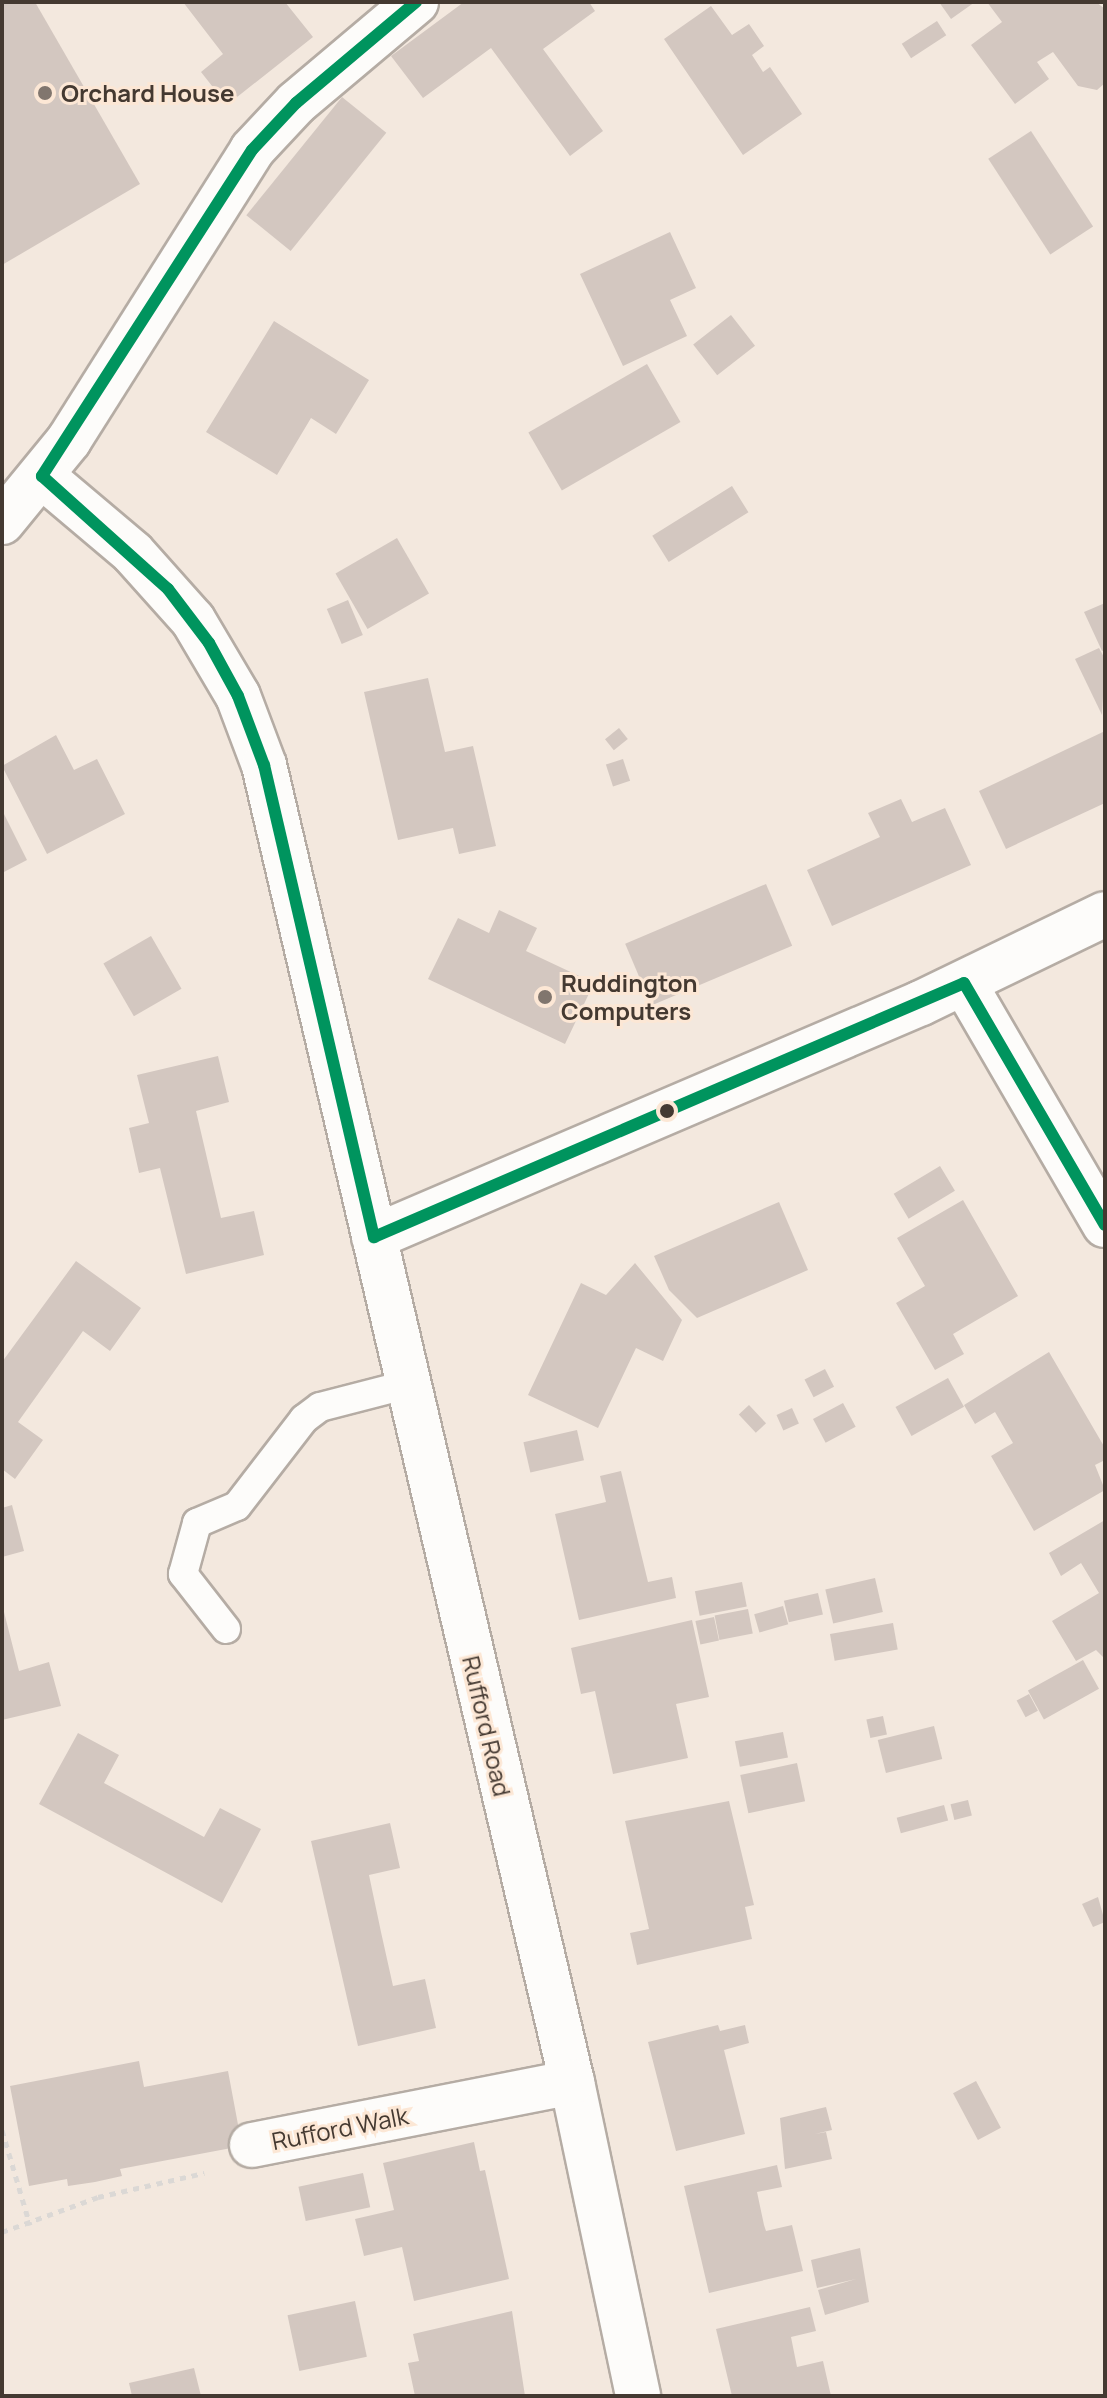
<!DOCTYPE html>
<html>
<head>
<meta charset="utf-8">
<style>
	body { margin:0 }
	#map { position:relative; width:1107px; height:2398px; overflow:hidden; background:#f3e8de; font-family:Manrope,sans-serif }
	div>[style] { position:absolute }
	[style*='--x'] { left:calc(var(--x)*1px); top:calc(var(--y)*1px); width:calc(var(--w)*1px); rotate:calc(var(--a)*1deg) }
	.building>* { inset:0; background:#d3c7c0; transform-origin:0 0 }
	.path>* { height:5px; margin-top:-2.5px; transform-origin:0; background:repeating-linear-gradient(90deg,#dbd8d5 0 6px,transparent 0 12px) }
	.roads { filter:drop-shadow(2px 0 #b5aca4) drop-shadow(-2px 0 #b5aca4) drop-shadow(0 2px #b5aca4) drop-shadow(0 -2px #b5aca4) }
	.lane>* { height:28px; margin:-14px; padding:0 14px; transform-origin:14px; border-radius:14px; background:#fdfcfa }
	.street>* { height:44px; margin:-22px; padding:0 22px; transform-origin:22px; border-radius:22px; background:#fdfcfa }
	.secondary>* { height:44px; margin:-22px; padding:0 22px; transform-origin:22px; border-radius:22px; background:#fdfcfa }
	.bus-1>* { height:12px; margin:-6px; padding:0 6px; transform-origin:6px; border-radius:6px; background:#00945e }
	.dots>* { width:22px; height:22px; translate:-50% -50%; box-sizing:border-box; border:4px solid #fce7d5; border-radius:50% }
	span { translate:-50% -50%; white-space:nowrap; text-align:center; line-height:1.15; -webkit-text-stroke:6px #fce7d5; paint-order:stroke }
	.poi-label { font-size:24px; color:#443931; font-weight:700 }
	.left { translate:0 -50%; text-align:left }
	.street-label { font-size:24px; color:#443931 }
	.frame { position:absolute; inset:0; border:4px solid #443931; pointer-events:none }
</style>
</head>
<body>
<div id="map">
	<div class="building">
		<i style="clip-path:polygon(2px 2px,35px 2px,140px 184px,2px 265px)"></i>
		<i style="clip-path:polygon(183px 2px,285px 2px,313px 37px,227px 105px,201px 72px,223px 54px)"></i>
		<i style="clip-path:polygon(464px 2px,589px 2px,595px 11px,543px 49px,603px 131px,570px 156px,491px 48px,423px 98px,391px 56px)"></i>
		<i style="clip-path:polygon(939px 2px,975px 2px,951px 19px)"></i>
		<i style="clip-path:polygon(987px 2px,1096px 2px,1105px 9px,1105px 83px,1097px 90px,1078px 86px,1053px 52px,1037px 62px,1049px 79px,1015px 104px,971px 45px,1002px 22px)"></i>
		<i style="clip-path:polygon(711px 6px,732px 35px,749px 24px,764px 46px,752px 55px,763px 72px,770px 67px,802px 114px,743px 155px,664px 39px)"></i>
		<i style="left:937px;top:21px;width:17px;height:42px;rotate:57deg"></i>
		<i style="left:342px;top:97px;width:57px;height:152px;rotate:39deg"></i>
		<i style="left:1031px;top:131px;width:114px;height:51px;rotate:57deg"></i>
		<i style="clip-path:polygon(670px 232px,696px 288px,670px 300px,687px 336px,623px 366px,580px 274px)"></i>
		<i style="left:731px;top:315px;width:39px;height:48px;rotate:52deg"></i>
		<i style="clip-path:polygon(274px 321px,369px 380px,336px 434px,311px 418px,277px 475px,206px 432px)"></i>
		<i style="left:647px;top:364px;width:67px;height:137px;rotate:60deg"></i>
		<i style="left:732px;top:486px;width:31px;height:94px;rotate:58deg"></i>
		<i style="left:397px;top:538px;width:64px;height:71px;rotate:60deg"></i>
		<i style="left:348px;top:600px;width:38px;height:23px;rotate:67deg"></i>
		<i style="clip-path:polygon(1105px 603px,1105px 650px,1102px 651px,1084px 612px)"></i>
		<i style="clip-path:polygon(1099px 648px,1105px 659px,1102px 715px,1075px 659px)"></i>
		<i style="clip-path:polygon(428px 678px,445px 752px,473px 746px,496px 846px,459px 854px,453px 828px,398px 840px,364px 692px)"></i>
		<i style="left:619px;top:728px;width:14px;height:18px;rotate:51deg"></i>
		<i style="clip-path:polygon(1105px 731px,1105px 803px,1006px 849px,979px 791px)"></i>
		<i style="clip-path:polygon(56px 735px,74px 770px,97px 759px,125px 814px,47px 854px,2px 766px)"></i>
		<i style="left:623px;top:759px;width:23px;height:18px;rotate:72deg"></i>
		<i style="clip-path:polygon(901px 799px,912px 822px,945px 808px,971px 865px,832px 926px,807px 870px,880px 837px,868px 813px)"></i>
		<i style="clip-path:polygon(2px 810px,27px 860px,2px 873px)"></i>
		<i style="left:766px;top:884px;width:67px;height:153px;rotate:67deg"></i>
		<i style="clip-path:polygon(499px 910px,537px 928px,526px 951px,594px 983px,565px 1044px,428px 979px,458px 918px,489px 933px)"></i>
		<i style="left:151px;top:936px;width:61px;height:55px;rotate:60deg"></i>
		<i style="clip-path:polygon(218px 1056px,229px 1102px,196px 1111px,221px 1218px,254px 1211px,264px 1255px,186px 1274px,160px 1168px,139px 1173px,129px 1128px,149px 1123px,137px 1075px)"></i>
		<i style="left:940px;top:1166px;width:29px;height:54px;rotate:59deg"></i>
		<i style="clip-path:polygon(963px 1200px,1018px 1296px,953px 1334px,964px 1354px,935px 1370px,896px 1303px,925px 1286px,897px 1238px)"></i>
		<i style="clip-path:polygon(779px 1202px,808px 1270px,697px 1318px,669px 1290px,654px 1256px)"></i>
		<i style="clip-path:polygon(76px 1261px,141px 1308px,110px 1351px,83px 1331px,18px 1422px,43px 1440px,15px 1479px,2px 1469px,2px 1362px)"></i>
		<i style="clip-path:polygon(635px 1263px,682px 1320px,663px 1361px,636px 1348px,598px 1428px,528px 1395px,581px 1283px,606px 1295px)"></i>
		<i style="clip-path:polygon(1049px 1352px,1105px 1448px,1105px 1460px,1095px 1465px,1105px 1490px,1034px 1531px,991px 1456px,1013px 1443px,995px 1412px,975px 1424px,964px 1405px)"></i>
		<i style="left:825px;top:1369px;width:20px;height:23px;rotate:63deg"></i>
		<i style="left:948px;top:1378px;width:33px;height:60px;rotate:61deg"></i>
		<i style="left:843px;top:1403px;width:27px;height:34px;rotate:62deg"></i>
		<i style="left:749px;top:1405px;width:25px;height:14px;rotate:47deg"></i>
		<i style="left:792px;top:1408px;width:17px;height:17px;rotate:66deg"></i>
		<i style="left:577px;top:1430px;width:31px;height:55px;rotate:77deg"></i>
		<i style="clip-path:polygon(621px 1471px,648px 1582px,672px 1577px,676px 1598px,579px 1620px,555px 1514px,606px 1502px,600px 1476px)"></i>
		<i style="clip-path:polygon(12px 1505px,24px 1551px,2px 1557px,2px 1508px)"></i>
		<i style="clip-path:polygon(1105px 1520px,1105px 1659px,1096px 1650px,1076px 1661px,1052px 1621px,1099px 1593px,1081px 1563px,1061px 1576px,1049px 1553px)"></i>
		<i style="left:875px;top:1578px;width:35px;height:51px;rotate:77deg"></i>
		<i style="left:742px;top:1582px;width:25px;height:48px;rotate:79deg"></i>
		<i style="left:818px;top:1593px;width:22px;height:35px;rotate:77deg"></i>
		<i style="left:783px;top:1606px;width:19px;height:30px;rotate:74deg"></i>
		<i style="clip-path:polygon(3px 1608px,19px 1671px,49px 1662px,61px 1706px,2px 1720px)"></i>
		<i style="left:748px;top:1609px;width:25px;height:34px;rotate:79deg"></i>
		<i style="left:714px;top:1617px;width:24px;height:19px;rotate:78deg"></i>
		<i style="clip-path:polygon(692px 1620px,709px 1697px,676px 1704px,688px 1758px,613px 1774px,595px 1691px,581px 1694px,571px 1648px)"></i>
		<i style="left:893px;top:1623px;width:27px;height:64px;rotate:80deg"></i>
		<i style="left:1083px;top:1660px;width:33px;height:63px;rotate:61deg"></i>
		<i style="left:1029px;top:1694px;width:19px;height:14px;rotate:62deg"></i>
		<i style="left:883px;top:1716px;width:19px;height:17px;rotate:78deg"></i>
		<i style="left:934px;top:1726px;width:34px;height:58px;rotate:76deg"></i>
		<i style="left:783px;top:1732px;width:26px;height:49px;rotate:79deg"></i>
		<i style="clip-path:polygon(78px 1733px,119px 1755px,104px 1783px,204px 1837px,220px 1808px,261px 1829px,222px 1903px,39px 1804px)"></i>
		<i style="left:797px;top:1763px;width:39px;height:58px;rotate:78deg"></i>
		<i style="left:968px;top:1800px;width:16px;height:18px;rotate:76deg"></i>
		<i style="clip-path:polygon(729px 1801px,754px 1905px,745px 1907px,752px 1939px,637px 1965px,630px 1933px,649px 1929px,625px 1821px)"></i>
		<i style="left:944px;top:1805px;width:16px;height:49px;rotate:75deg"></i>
		<i style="clip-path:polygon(390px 1823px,400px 1868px,369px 1875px,381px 1932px,393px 1986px,425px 1979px,436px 2028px,358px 2046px,311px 1841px)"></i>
		<i style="clip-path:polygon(1098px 1897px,1105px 1922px,1093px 1927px,1082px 1904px)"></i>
		<i style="clip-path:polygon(718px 2025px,720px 2031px,745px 2025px,749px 2043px,724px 2050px,745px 2134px,676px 2151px,648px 2042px)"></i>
		<i style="clip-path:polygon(139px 2061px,144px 2087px,228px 2071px,242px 2146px,120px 2169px,122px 2176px,95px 2182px,68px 2186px,67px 2179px,29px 2186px,10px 2086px)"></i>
		<i style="left:976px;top:2081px;width:53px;height:26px;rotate:62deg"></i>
		<i style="clip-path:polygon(826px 2107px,832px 2130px,815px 2134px,826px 2132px,832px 2159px,785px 2169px,780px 2118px)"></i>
		<i style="clip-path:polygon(474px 2142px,480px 2171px,485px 2170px,509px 2279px,414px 2301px,402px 2247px,364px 2256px,355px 2219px,394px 2210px,383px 2163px)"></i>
		<i style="clip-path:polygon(777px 2165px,782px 2187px,757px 2192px,764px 2225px,766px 2231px,792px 2225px,803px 2271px,709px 2293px,684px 2186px)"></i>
		<i style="left:363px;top:2173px;width:35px;height:66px;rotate:78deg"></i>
		<i style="clip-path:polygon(860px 2248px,869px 2302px,825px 2315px,818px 2290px,856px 2279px,817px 2288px,811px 2260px)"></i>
		<i style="left:355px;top:2301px;width:57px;height:69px;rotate:78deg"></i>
		<i style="clip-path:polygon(810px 2307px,816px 2331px,791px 2337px,797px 2367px,823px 2361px,831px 2396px,732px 2396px,716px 2329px)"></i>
		<i style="clip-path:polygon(512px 2311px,525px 2396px,415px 2396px,408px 2363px,419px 2361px,413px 2334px)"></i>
		<i style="clip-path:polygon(194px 2368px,201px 2396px,132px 2396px,129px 2383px)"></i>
	</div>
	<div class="path">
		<i style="--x:2;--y:2130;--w:99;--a:73.6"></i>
		<i style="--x:2;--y:2232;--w:102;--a:-20"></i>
		<i style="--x:98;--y:2197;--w:109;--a:-12.8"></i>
	</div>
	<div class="roads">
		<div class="lane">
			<i style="--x:226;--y:1629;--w:70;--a:-128"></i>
			<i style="--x:183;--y:1574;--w:53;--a:-74.6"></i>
			<i style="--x:197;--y:1523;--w:43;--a:-23"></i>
			<i style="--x:237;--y:1506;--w:110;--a:-52.4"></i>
			<i style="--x:304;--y:1419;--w:20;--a:-37"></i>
			<i style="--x:320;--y:1407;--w:88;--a:-14.5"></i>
		</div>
		<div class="street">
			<i style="--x:42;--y:476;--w:119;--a:40.2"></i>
			<i style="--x:133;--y:553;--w:90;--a:48.2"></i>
			<i style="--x:193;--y:620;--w:88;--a:59.4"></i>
			<i style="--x:238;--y:696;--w:74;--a:69.4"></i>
			<i style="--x:264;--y:765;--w:1353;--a:76.84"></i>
			<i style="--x:572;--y:2082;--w:321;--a:78.1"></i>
			<i style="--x:964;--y:983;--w:280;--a:59.8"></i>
			<i style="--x:374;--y:1237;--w:595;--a:-23.16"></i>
			<i style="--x:921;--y:1003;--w:204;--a:-25.8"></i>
			<i style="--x:252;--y:2145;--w:326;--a:-11.1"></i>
		</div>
		<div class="secondary">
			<i style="--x:2;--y:522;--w:106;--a:-50.7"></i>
			<i style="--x:69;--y:440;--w:343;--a:-57.7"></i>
			<i style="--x:252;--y:150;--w:64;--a:-46.9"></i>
			<i style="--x:296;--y:103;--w:157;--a:-40.1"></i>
		</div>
	</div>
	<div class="bus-1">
		<i style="--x:416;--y:2;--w:157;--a:139.9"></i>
		<i style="--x:296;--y:103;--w:64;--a:133.1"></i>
		<i style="--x:252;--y:150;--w:388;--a:122.8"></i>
		<i style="--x:42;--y:476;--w:169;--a:41.9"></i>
		<i style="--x:168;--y:589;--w:68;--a:52.8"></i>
		<i style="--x:209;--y:643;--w:60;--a:61.3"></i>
		<i style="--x:238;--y:696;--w:74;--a:69.4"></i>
		<i style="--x:264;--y:765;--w:485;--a:76.9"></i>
		<i style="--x:374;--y:1237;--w:642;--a:-23.29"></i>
		<i style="--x:964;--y:983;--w:280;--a:59.8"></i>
	</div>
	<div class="dots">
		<i style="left:45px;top:93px;background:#81766e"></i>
		<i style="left:545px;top:997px;background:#81766e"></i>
		<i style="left:667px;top:1111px;background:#443931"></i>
	</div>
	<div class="poi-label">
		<span class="left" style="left:61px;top:93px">Orchard House</span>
		<span class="left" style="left:561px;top:997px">Ruddington<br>Computers</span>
	</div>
	<div class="street-label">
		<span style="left:487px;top:1726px;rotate:77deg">Rufford Road</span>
		<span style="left:340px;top:2128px;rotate:-11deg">Rufford Walk</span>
	</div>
	<div class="frame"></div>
</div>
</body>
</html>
